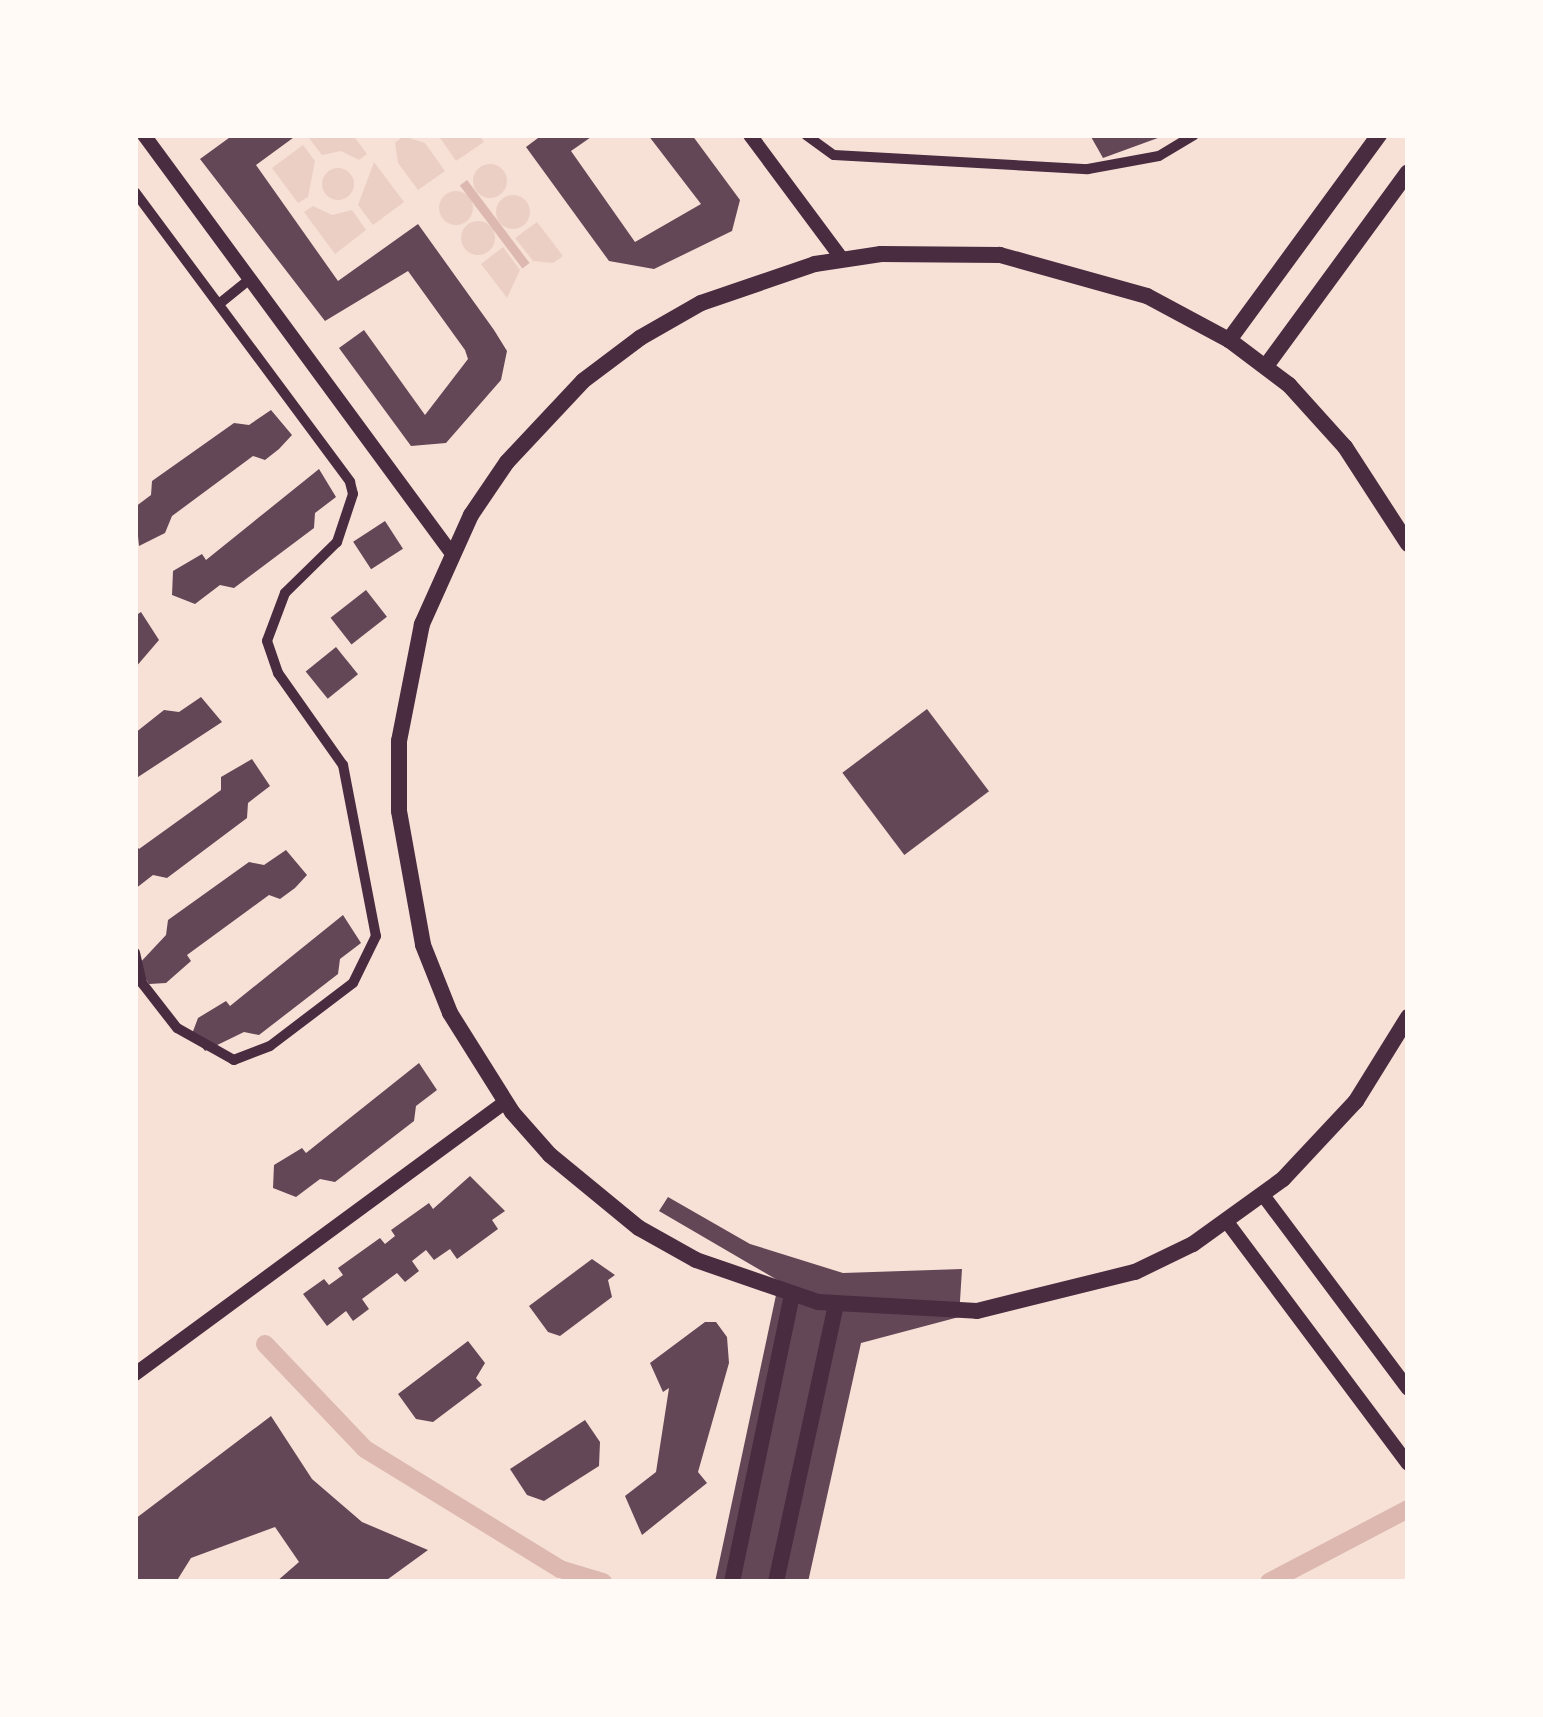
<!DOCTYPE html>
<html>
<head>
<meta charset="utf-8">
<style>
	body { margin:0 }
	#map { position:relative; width:1543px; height:1717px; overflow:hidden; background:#f7e1d7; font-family:"Source Sans 3",sans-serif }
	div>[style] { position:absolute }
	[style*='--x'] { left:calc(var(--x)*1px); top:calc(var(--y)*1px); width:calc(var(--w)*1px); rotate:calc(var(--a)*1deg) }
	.green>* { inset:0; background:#ebcfc5 }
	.round { border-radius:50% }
	.water>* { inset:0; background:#dcb8b0; transform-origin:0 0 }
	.canal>* { height:18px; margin:-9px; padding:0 9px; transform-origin:9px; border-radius:9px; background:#dcb8b0 }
	.building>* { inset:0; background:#644757; transform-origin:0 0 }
	.minor>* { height:10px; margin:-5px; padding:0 5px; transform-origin:5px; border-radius:5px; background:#4a2c40 }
	.tertiary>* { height:14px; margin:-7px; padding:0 7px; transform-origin:7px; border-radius:7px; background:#4a2c40 }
	.secondary>* { height:16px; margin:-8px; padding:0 8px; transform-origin:8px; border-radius:8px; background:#4a2c40 }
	span { translate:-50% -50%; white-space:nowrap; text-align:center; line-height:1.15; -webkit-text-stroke:9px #fffaf5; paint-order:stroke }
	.frame { position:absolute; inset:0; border:138px solid #fffaf5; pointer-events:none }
</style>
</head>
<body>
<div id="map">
	<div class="green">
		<i style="clip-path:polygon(353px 135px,367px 154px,359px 160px,341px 151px,322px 155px,309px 138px)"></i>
		<i style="clip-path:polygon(438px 135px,479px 135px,484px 142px,456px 161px)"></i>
		<i style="clip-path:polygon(403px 136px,425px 143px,445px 171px,418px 190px,398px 163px,395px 143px)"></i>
		<i style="clip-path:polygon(303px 145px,315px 161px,308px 197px,298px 203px,272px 168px)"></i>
		<i style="clip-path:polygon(374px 162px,404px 202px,373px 225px,358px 205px)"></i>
		<i class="round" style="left:473px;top:164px;width:34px;height:34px"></i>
		<i class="round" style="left:322px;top:168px;width:32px;height:32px"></i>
		<i class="round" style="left:439px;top:191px;width:34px;height:34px"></i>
		<i class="round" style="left:496px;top:195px;width:34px;height:34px"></i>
		<i style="clip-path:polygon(313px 206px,332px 215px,352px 210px,366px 230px,335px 254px,304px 212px)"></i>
		<i class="round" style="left:461px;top:221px;width:34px;height:34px"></i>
		<i style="clip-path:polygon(537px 222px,563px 256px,553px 263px,533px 261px,515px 238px)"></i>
		<i style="clip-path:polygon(503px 247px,520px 270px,507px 298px,481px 264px)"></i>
	</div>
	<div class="water">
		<i style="left:467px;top:180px;width:104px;height:9px;rotate:53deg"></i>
	</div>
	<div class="canal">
		<i style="--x:265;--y:1344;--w:145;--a:46.4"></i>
		<i style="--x:365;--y:1449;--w:229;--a:31.6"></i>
		<i style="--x:560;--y:1569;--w:45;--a:16.8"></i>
		<i style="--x:1269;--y:1582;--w:157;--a:-27.7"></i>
	</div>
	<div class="building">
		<i style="clip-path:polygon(233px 135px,297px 135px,256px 165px,338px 281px,418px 224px,494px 330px,507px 351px,501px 380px,446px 443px,411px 446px,339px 348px,364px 330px,425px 415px,468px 359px,465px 350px,408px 271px,325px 321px,200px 159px)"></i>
		<i style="clip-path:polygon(542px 135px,594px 135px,571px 151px,635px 242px,701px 204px,648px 135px,692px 135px,740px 200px,732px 231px,654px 269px,609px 261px,526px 147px)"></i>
		<i style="clip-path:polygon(1090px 135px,1166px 135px,1103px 158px)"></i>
		<i style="clip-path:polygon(271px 410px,292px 435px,279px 449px,265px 460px,253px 456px,172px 516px,165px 533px,139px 546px,135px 507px,151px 495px,152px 481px,234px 423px,249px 425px)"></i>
		<i style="clip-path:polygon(319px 469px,336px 497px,315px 513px,314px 528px,234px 588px,220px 585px,195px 604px,172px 595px,173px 571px,202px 554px,206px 560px)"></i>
		<i style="left:385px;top:521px;width:33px;height:38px;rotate:57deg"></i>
		<i style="left:366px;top:590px;width:34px;height:45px;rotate:52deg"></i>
		<i style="clip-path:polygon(141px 612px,159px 640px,135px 668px,135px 616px)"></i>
		<i style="left:336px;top:647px;width:35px;height:39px;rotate:51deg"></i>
		<i style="clip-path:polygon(201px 697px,222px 722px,135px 779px,135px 733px,164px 710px,179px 712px)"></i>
		<i style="left:927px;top:709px;width:103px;height:106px;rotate:53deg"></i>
		<i style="clip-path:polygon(252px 759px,270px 786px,248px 803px,247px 818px,167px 878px,153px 875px,135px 889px,135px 844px,139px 849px,221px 790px,221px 777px)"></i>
		<i style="clip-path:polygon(286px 850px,307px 875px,295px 888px,280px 899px,269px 895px,187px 955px,191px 961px,166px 983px,149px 984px,137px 966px,166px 935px,168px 920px,249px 862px,264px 865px)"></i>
		<i style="clip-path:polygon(343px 915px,361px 943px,340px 959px,338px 974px,259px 1035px,244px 1032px,205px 1051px,192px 1034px,198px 1018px,226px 1001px,230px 1006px)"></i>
		<i style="clip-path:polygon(419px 1063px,437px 1090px,416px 1106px,414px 1121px,335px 1182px,320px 1179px,296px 1197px,273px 1188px,274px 1165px,302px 1148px,306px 1153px)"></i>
		<i style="clip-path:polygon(470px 1176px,505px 1211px,492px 1220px,498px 1229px,457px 1259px,450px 1249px,434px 1260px,426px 1250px,412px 1261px,419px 1271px,405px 1282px,397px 1273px,362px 1299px,369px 1309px,353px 1321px,346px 1311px,327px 1326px,303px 1294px,324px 1279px,329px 1285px,343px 1275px,338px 1268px,380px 1238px,385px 1244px,395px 1236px,391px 1230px,429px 1203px,433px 1209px)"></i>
		<i style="clip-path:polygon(668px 1197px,750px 1244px,843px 1273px,962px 1269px,959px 1317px,861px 1343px,808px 1582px,715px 1582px,779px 1281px,659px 1211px)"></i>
		<i style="clip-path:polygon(592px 1259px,615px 1275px,608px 1280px,612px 1297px,560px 1336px,548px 1332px,529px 1306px)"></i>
		<i style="clip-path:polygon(705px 1322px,716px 1322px,727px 1337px,729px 1363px,698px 1472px,707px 1483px,642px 1535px,625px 1496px,656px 1472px,669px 1388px,663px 1392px,650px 1363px)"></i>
		<i style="clip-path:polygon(468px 1341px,485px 1363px,476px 1378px,482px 1385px,433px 1422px,416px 1419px,398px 1394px)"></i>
		<i style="clip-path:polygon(271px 1416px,312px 1479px,362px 1522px,428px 1550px,384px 1582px,276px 1582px,299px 1562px,275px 1527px,191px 1558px,176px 1582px,135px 1582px,135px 1519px)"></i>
		<i style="clip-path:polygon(585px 1420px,600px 1442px,599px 1466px,544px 1501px,527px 1495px,510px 1469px)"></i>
	</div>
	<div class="minor">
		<i style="--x:806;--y:135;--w:34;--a:36"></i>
		<i style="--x:834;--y:155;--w:254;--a:3.2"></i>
		<i style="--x:1088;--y:169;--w:72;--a:-10.4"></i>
		<i style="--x:1159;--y:156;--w:41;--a:-31"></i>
		<i style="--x:135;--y:192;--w:361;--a:53.4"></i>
		<i style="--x:350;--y:482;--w:12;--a:76"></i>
		<i style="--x:353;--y:494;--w:51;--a:108.4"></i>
		<i style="--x:337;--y:542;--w:73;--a:135.6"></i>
		<i style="--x:285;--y:593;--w:51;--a:110.6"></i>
		<i style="--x:267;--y:641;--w:34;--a:71"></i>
		<i style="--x:278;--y:673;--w:113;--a:54.8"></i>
		<i style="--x:343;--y:765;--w:174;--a:79.1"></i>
		<i style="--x:376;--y:936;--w:52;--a:116.1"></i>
		<i style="--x:353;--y:983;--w:104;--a:142.8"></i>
		<i style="--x:270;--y:1046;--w:39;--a:159"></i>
		<i style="--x:234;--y:1060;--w:65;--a:-150.7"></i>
		<i style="--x:177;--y:1028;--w:57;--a:-127.9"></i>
		<i style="--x:142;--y:983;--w:31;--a:-103"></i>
		<i style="--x:219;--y:304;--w:40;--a:-39"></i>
	</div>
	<div class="tertiary">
		<i style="--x:144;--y:135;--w:520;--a:53.68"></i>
		<i style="--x:750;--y:135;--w:156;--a:53.4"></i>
		<i style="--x:1263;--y:1195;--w:242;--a:53.2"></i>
		<i style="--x:1227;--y:1222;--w:302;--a:53.2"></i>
		<i style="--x:135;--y:1374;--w:459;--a:-36.3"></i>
	</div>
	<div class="secondary">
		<i style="--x:1229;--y:340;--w:254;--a:-53.8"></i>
		<i style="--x:1266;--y:366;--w:240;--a:-53.8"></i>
		<i style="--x:1408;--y:544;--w:116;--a:-123"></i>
		<i style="--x:1345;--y:447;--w:84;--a:-132.1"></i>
		<i style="--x:1289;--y:385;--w:75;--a:-143.1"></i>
		<i style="--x:1229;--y:340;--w:93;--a:-151.8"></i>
		<i style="--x:1147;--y:296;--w:153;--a:-164.4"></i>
		<i style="--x:1000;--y:255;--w:119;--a:-179.5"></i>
		<i style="--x:881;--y:254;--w:67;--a:171.4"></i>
		<i style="--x:815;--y:264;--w:120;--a:161.1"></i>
		<i style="--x:701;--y:303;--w:70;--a:150.2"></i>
		<i style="--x:640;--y:338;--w:71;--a:143"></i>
		<i style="--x:583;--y:381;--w:111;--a:133.2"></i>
		<i style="--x:507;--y:462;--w:64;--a:124.2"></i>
		<i style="--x:471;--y:515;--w:120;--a:114.2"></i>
		<i style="--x:422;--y:624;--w:119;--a:101.1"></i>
		<i style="--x:399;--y:741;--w:70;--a:90"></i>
		<i style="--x:399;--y:811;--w:136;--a:79.8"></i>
		<i style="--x:423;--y:945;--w:73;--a:68.3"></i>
		<i style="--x:450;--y:1013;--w:117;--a:57.9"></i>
		<i style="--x:512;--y:1112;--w:57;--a:48.5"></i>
		<i style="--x:550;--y:1155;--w:115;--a:39.4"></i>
		<i style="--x:639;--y:1228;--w:65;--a:29.3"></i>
		<i style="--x:696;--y:1260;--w:129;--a:19"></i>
		<i style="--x:818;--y:1302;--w:159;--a:3.2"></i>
		<i style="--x:977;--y:1311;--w:163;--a:-13.9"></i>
		<i style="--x:1135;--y:1272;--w:64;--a:-25.8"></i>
		<i style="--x:1193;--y:1244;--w:111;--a:-35.8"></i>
		<i style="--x:1283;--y:1179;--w:107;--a:-46.9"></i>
		<i style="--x:1356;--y:1101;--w:99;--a:-58.2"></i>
		<i style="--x:732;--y:1582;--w:293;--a:-78.2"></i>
		<i style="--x:776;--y:1582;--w:283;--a:-77.8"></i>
	</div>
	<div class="frame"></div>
</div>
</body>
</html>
